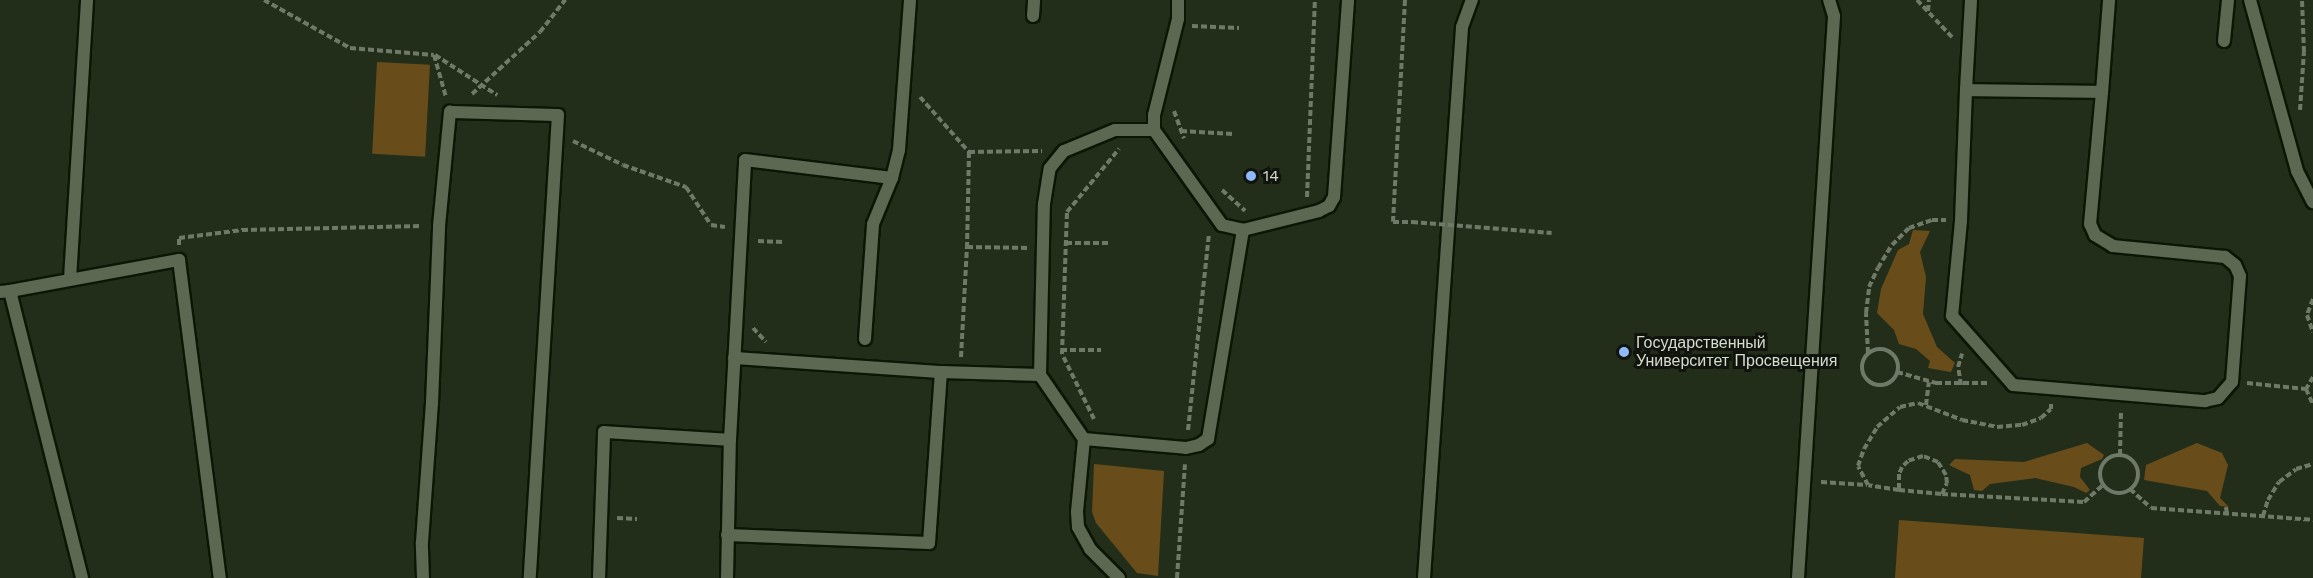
<!DOCTYPE html>
<html>
<head>
<meta charset="utf-8">
<style>
	body { margin:0 }
	#map { position:relative; width:2313px; height:578px; overflow:hidden; background:#232e1a; font-family:"Work Sans",sans-serif }
	div>[style] { position:absolute }
	[style*='--x'] { left:calc(var(--x)*1px); top:calc(var(--y)*1px); width:calc(var(--w)*1px); rotate:calc(var(--a)*1deg) }
	.green>* { inset:0; background:#684d1b; transform-origin:0 0 }
	.path>* { height:4px; margin-top:-2px; transform-origin:0; background:repeating-linear-gradient(90deg,#6f7968 0 6px,transparent 0 9px) }
	.path>.ring { margin:-2px; padding:0; box-sizing:content-box; background:none; border:4px solid #6f7968; border-radius:50% }
	.roads { filter:drop-shadow(2px 0 #0c1605) drop-shadow(-2px 0 #0c1605) drop-shadow(0 2px #0c1605) drop-shadow(0 -2px #0c1605) }
	.lane>* { height:12px; margin:-6px; padding:0 6px; transform-origin:6px; border-radius:6px; background:#5c6852 }
	.path-bridge>* { height:4px; margin-top:-2px; transform-origin:0; background:repeating-linear-gradient(90deg,#6f7968 0 6px,transparent 0 9px) }
	.dots>* { width:16px; height:16px; translate:-50% -50%; box-sizing:border-box; border:3px solid #10140c; border-radius:50% }
	span { translate:-50% -50%; white-space:nowrap; text-align:center; line-height:1.15; -webkit-text-stroke:6px #10140c; paint-order:stroke }
	.poi-label { font-size:16px; color:#d5dcd0 }
	.left { translate:0 -50%; text-align:left }
</style>
</head>
<body>
<div id="map">
	<div class="green">
		<i style="left:377px;top:62px;width:53px;height:92px;rotate:3deg"></i>
		<i style="clip-path:polygon(1913px 230px,1930px 231px,1920px 252px,1926px 277px,1923px 314px,1937px 347px,1955px 363px,1951px 372px,1928px 368px,1930px 361px,1916px 349px,1899px 344px,1894px 330px,1877px 313px,1881px 289px,1898px 250px,1909px 244px)"></i>
		<i style="clip-path:polygon(2087px 443px,2104px 455px,2102px 459px,2081px 468px,2080px 477px,2090px 490px,2086px 493px,2074px 487px,2035px 478px,1990px 484px,1982px 491px,1974px 490px,1970px 475px,1949px 465px,1955px 459px,2024px 462px)"></i>
		<i style="clip-path:polygon(2197px 443px,2222px 453px,2228px 465px,2220px 498px,2229px 507px,2220px 506px,2207px 491px,2144px 480px,2146px 465px)"></i>
		<i style="clip-path:polygon(1094px 464px,1164px 471px,1158px 576px,1137px 573px,1096px 523px,1092px 512px)"></i>
		<i style="clip-path:polygon(1899px 520px,2144px 538px,2141px 578px,1895px 578px)"></i>
	</div>
	<div class="path">
		<i style="--x:264;--y:0;--w:98;--a:29.2"></i>
		<i style="--x:350;--y:48;--w:84;--a:4.8"></i>
		<i style="--x:434;--y:55;--w:44;--a:74.1"></i>
		<i style="--x:1405;--y:0;--w:222;--a:93.1"></i>
		<i style="--x:1393;--y:222;--w:19;--a:0"></i>
		<i style="--x:1917;--y:0;--w:51;--a:46.6"></i>
		<i style="--x:1928;--y:11;--w:11;--a:-85"></i>
		<i style="--x:1192;--y:26;--w:47;--a:2.4"></i>
		<i style="--x:435;--y:55;--w:74;--a:32.8"></i>
		<i style="--x:472;--y:94;--w:92;--a:-42.4"></i>
		<i style="--x:540;--y:32;--w:41;--a:-52"></i>
		<i style="--x:920;--y:97;--w:74;--a:48.3"></i>
		<i style="--x:969;--y:152;--w:95;--a:91.2"></i>
		<i style="--x:967;--y:247;--w:61;--a:0.9"></i>
		<i style="--x:2300;--y:110;--w:58;--a:-86.1"></i>
		<i style="--x:2304;--y:52;--w:52;--a:-92.2"></i>
		<i style="--x:1174;--y:111;--w:29;--a:70"></i>
		<i style="--x:1181;--y:131;--w:52;--a:3.3"></i>
		<i style="--x:573;--y:141;--w:55;--a:25.6"></i>
		<i style="--x:623;--y:165;--w:67;--a:19.2"></i>
		<i style="--x:686;--y:187;--w:45;--a:56.7"></i>
		<i style="--x:711;--y:225;--w:14;--a:8"></i>
		<i style="--x:969;--y:152;--w:73;--a:-0.8"></i>
		<i style="--x:1222;--y:190;--w:31;--a:42"></i>
		<i style="--x:1307;--y:197;--w:197;--a:-87.7"></i>
		<i style="--x:758;--y:241;--w:26;--a:2"></i>
		<i style="--x:1066;--y:243;--w:43;--a:0"></i>
		<i style="--x:179;--y:245;--w:7;--a:-90"></i>
		<i style="--x:179;--y:238;--w:64;--a:-7.2"></i>
		<i style="--x:242;--y:230;--w:180;--a:-1.3"></i>
		<i style="--x:2313;--y:299;--w:17;--a:111"></i>
		<i style="--x:2307;--y:315;--w:18;--a:71"></i>
		<i style="--x:753;--y:328;--w:19;--a:47"></i>
		<i class="ring" style="left:1862px;top:349px;width:32px;height:32px"></i>
		<i style="--x:1061;--y:350;--w:40;--a:0"></i>
		<i style="--x:1868;--y:353;--w:40;--a:-92.9"></i>
		<i style="--x:1866;--y:313;--w:26;--a:-83"></i>
		<i style="--x:1869;--y:287;--w:21;--a:-65"></i>
		<i style="--x:1878;--y:268;--w:27;--a:-59"></i>
		<i style="--x:1892;--y:245;--w:24;--a:-45"></i>
		<i style="--x:1909;--y:228;--w:24;--a:-19"></i>
		<i style="--x:1932;--y:220;--w:14;--a:0"></i>
		<i style="--x:961;--y:357;--w:110;--a:-86.9"></i>
		<i style="--x:1897;--y:372;--w:41;--a:15.8"></i>
		<i style="--x:1936;--y:383;--w:54;--a:0"></i>
		<i style="--x:2313;--y:377;--w:14;--a:120"></i>
		<i style="--x:2306;--y:389;--w:17;--a:66"></i>
		<i style="--x:2247;--y:383;--w:59;--a:5.8"></i>
		<i style="--x:1961;--y:385;--w:18;--a:-99"></i>
		<i style="--x:1958;--y:367;--w:14;--a:-73"></i>
		<i style="--x:1926;--y:405;--w:23;--a:-83"></i>
		<i style="--x:1094;--y:419;--w:72;--a:-116.2"></i>
		<i style="--x:1062;--y:354;--w:142;--a:-88"></i>
		<i style="--x:1067;--y:212;--w:82;--a:-50.5"></i>
		<i style="--x:1188;--y:430;--w:196;--a:-83.9"></i>
		<i style="--x:2120;--y:455;--w:44;--a:-88.7"></i>
		<i class="ring" style="left:2100px;top:455px;width:34px;height:34px"></i>
		<i style="--x:1821;--y:482;--w:46;--a:3.7"></i>
		<i style="--x:2130;--y:489;--w:28;--a:42"></i>
		<i style="--x:2151;--y:508;--w:162;--a:4.2"></i>
		<i style="--x:1899;--y:490;--w:31;--a:-171"></i>
		<i style="--x:1868;--y:485;--w:21;--a:-118"></i>
		<i style="--x:1858;--y:466;--w:18;--a:-71"></i>
		<i style="--x:1864;--y:449;--w:26;--a:-59"></i>
		<i style="--x:1877;--y:427;--w:30;--a:-41"></i>
		<i style="--x:1900;--y:407;--w:18;--a:-13"></i>
		<i style="--x:1918;--y:403;--w:47;--a:21.1"></i>
		<i style="--x:1962;--y:420;--w:36;--a:11"></i>
		<i style="--x:1997;--y:427;--w:25;--a:-5"></i>
		<i style="--x:2022;--y:425;--w:20;--a:-20"></i>
		<i style="--x:2041;--y:418;--w:13;--a:-42"></i>
		<i style="--x:2051;--y:409;--w:5;--a:-90"></i>
		<i style="--x:1942;--y:494;--w:12;--a:-66"></i>
		<i style="--x:1947;--y:483;--w:8;--a:-97"></i>
		<i style="--x:1946;--y:475;--w:15;--a:-122"></i>
		<i style="--x:1938;--y:462;--w:16;--a:-158"></i>
		<i style="--x:1923;--y:456;--w:16;--a:162"></i>
		<i style="--x:1908;--y:461;--w:8;--a:135"></i>
		<i style="--x:1902;--y:467;--w:8;--a:113"></i>
		<i style="--x:1899;--y:474;--w:16;--a:90"></i>
		<i style="--x:1899;--y:490;--w:43;--a:5.3"></i>
		<i style="--x:1942;--y:494;--w:142;--a:3.2"></i>
		<i style="--x:2084;--y:502;--w:25;--a:-42"></i>
		<i style="--x:2226;--y:507;--w:7;--a:82"></i>
		<i style="--x:2263;--y:516;--w:17;--a:-73"></i>
		<i style="--x:2268;--y:500;--w:21;--a:-59"></i>
		<i style="--x:2279;--y:482;--w:21;--a:-37"></i>
		<i style="--x:2296;--y:469;--w:18;--a:-16"></i>
		<i style="--x:617;--y:518;--w:20;--a:3"></i>
		<i style="--x:1177;--y:578;--w:114;--a:-86"></i>
	</div>
	<div class="roads">
		<div class="lane">
			<i style="--x:1178;--y:0;--w:19;--a:90"></i>
			<i style="--x:1178;--y:19;--w:99;--a:104"></i>
			<i style="--x:1154;--y:115;--w:15;--a:90"></i>
			<i style="--x:1154;--y:130;--w:117;--a:54.4"></i>
			<i style="--x:1222;--y:225;--w:22;--a:13"></i>
			<i style="--x:1243;--y:230;--w:78;--a:-14"></i>
			<i style="--x:1319;--y:211;--w:11;--a:-27"></i>
			<i style="--x:1329;--y:206;--w:10;--a:-61"></i>
			<i style="--x:1334;--y:197;--w:197;--a:-85.9"></i>
			<i style="--x:1971;--y:0;--w:90;--a:93.2"></i>
			<i style="--x:1966;--y:90;--w:136;--a:0.8"></i>
			<i style="--x:2102;--y:92;--w:92;--a:-85.6"></i>
			<i style="--x:2250;--y:0;--w:177;--a:74.6"></i>
			<i style="--x:2297;--y:171;--w:35;--a:63"></i>
			<i style="--x:1033;--y:16;--w:16;--a:-86"></i>
			<i style="--x:2224;--y:41;--w:41;--a:-84.4"></i>
			<i style="--x:1966;--y:90;--w:131;--a:92.2"></i>
			<i style="--x:1961;--y:221;--w:95;--a:95.4"></i>
			<i style="--x:1952;--y:316;--w:92;--a:48.5"></i>
			<i style="--x:2013;--y:385;--w:193;--a:4.8"></i>
			<i style="--x:2205;--y:401;--w:13;--a:-13"></i>
			<i style="--x:2218;--y:398;--w:21;--a:-49"></i>
			<i style="--x:2232;--y:382;--w:106;--a:-85.7"></i>
			<i style="--x:2240;--y:276;--w:12;--a:-114"></i>
			<i style="--x:2235;--y:265;--w:13;--a:-141"></i>
			<i style="--x:2225;--y:257;--w:113;--a:-174.4"></i>
			<i style="--x:2113;--y:246;--w:21;--a:-149"></i>
			<i style="--x:2095;--y:235;--w:12;--a:-114"></i>
			<i style="--x:2090;--y:224;--w:133;--a:-84.8"></i>
			<i style="--x:70;--y:279;--w:280;--a:-86.5"></i>
			<i style="--x:10;--y:291;--w:172;--a:-10.4"></i>
			<i style="--x:179;--y:260;--w:321;--a:82.7"></i>
			<i style="--x:0;--y:292;--w:10;--a:-6"></i>
			<i style="--x:10;--y:291;--w:296;--a:75.9"></i>
			<i style="--x:865;--y:339;--w:115;--a:-86"></i>
			<i style="--x:873;--y:224;--w:50;--a:-67.6"></i>
			<i style="--x:734;--y:358;--w:207;--a:3.9"></i>
			<i style="--x:1040;--y:375;--w:171;--a:-88.7"></i>
			<i style="--x:1044;--y:204;--w:36;--a:-81"></i>
			<i style="--x:1050;--y:168;--w:22;--a:-51"></i>
			<i style="--x:1064;--y:151;--w:55;--a:-22.4"></i>
			<i style="--x:1115;--y:130;--w:39;--a:0"></i>
			<i style="--x:1084;--y:439;--w:102;--a:5"></i>
			<i style="--x:1186;--y:448;--w:13;--a:-13"></i>
			<i style="--x:1199;--y:445;--w:11;--a:-34"></i>
			<i style="--x:1208;--y:439;--w:212;--a:-80.5"></i>
			<i style="--x:727;--y:535;--w:202;--a:2.3"></i>
			<i style="--x:929;--y:543;--w:171;--a:-86"></i>
			<i style="--x:941;--y:372;--w:99;--a:1.7"></i>
			<i style="--x:1040;--y:375;--w:78;--a:55.5"></i>
			<i style="--x:1084;--y:439;--w:73;--a:95.5"></i>
			<i style="--x:1077;--y:512;--w:15;--a:86"></i>
			<i style="--x:1078;--y:527;--w:25;--a:61"></i>
			<i style="--x:1090;--y:549;--w:41;--a:45"></i>
			<i style="--x:423;--y:578;--w:36;--a:-92"></i>
			<i style="--x:422;--y:542;--w:139;--a:-85.9"></i>
			<i style="--x:432;--y:403;--w:177;--a:-87.7"></i>
			<i style="--x:439;--y:226;--w:115;--a:-84.5"></i>
			<i style="--x:450;--y:112;--w:108;--a:1.6"></i>
			<i style="--x:558;--y:115;--w:464;--a:93.5"></i>
			<i style="--x:599;--y:578;--w:146;--a:-88"></i>
			<i style="--x:604;--y:432;--w:126;--a:3.6"></i>
			<i style="--x:730;--y:440;--w:280;--a:-86.9"></i>
			<i style="--x:745;--y:160;--w:148;--a:7"></i>
			<i style="--x:892;--y:178;--w:29;--a:-76"></i>
			<i style="--x:899;--y:150;--w:150;--a:-85.8"></i>
			<i style="--x:727;--y:578;--w:138;--a:-88.8"></i>
			<i style="--x:1424;--y:578;--w:552;--a:-86.05"></i>
			<i style="--x:1462;--y:27;--w:29;--a:-70"></i>
			<i style="--x:1798;--y:578;--w:563;--a:-86.33"></i>
			<i style="--x:1834;--y:16;--w:17;--a:-107"></i>
		</div>
	</div>
	<div class="path-bridge">
		<i style="--x:1412;--y:222;--w:140;--a:4.5"></i>
	</div>
	<div class="dots">
		<i style="left:1251px;top:176px;background:#90b8fd"></i>
		<i style="left:1624px;top:352px;background:#90b8fd"></i>
	</div>
	<div class="poi-label">
		<span class="left" style="left:1263px;top:176px">14</span>
		<span class="left" style="left:1636px;top:352px">Государственный<br>Университет Просвещения</span>
	</div>
</div>
</body>
</html>
